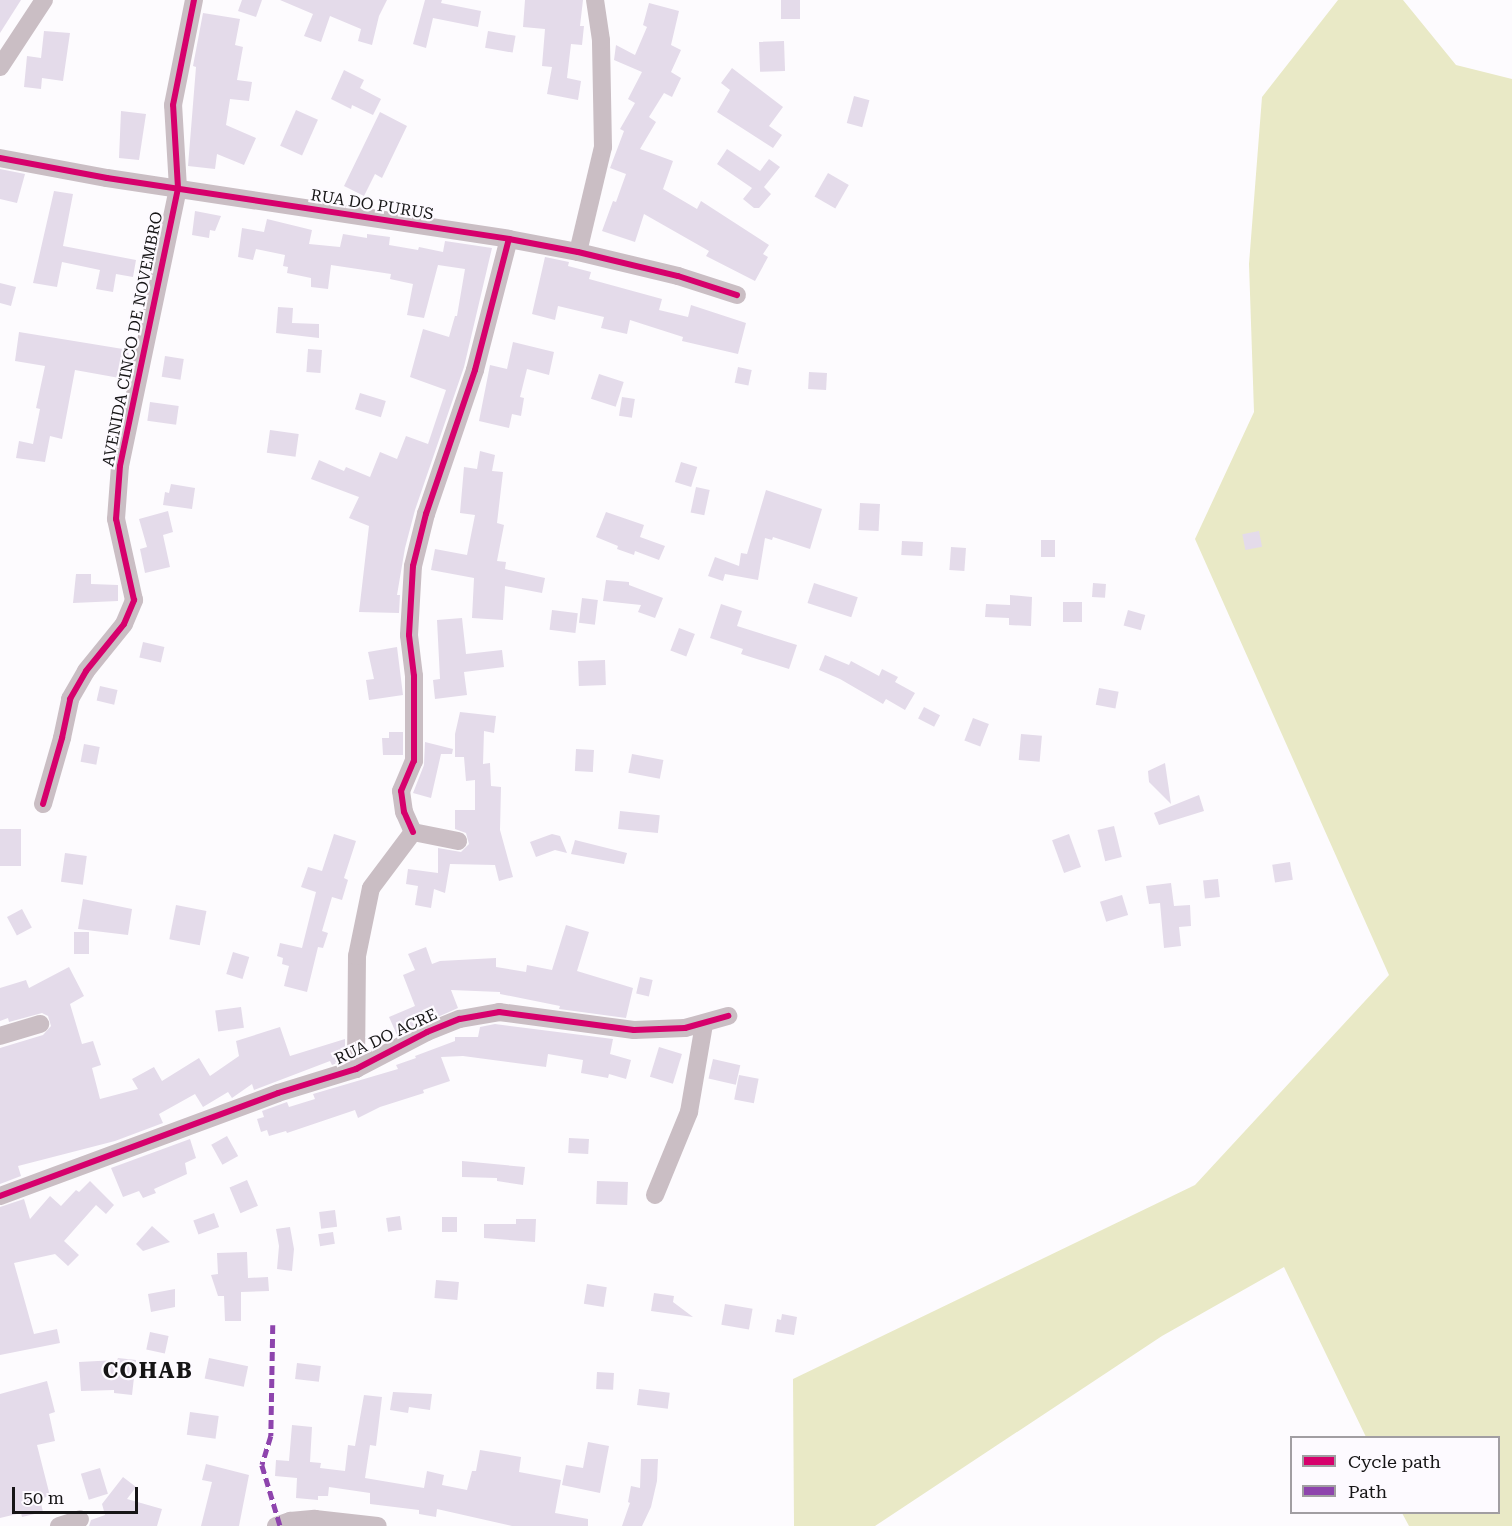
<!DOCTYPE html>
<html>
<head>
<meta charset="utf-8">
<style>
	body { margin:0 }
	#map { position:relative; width:1512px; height:1526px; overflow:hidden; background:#fdfbfe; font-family:"Roboto Serif",serif }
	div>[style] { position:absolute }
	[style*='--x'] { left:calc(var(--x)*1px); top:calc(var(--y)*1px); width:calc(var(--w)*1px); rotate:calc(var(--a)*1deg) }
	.green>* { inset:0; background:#e9e9c6 }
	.building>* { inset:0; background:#e4dbea; transform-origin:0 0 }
	.street>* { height:18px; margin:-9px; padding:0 9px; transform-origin:9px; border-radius:9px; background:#cabec4 }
	.quiet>* { height:4.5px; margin-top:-2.25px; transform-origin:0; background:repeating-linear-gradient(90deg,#8e44ad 0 9px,transparent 0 13.5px) }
	.cycleway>* { height:6px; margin:-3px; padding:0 3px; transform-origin:3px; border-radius:3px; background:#d6006c }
	span { translate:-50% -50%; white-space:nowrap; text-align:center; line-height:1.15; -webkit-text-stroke:4.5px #fdfaff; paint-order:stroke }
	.street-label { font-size:16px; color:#161516 }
	.district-label { font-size:22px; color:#161516; font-weight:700; letter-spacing:1.5px }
	.legend { position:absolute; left:1290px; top:1436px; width:210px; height:78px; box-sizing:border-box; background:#fdfaff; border:2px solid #a19ea2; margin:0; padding:8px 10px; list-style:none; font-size:18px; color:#161516 }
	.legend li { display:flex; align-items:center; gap:12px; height:30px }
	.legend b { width:30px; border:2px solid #a19ea2 }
	.scale { position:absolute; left:12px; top:1487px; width:126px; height:27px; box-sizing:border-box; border:3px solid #161516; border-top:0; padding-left:8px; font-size:18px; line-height:21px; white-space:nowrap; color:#161516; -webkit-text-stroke:4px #fdfaff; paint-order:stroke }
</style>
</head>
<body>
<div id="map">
	<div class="green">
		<i style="clip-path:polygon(1338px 0,1403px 0,1456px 65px,1512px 79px,1512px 1526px,1409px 1526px,1402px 1513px,1498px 1512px,1498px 1438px,1366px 1437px,1284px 1267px,1162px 1336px,875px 1526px,794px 1526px,793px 1379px,1195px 1185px,1389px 975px,1195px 539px,1254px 412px,1249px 264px,1262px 97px)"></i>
	</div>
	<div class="building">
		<i style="clip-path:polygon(0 0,21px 0,0 33px)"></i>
		<i style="clip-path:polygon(242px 0,262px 0,256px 17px,238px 11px)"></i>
		<i style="clip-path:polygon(280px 0,387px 0,379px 16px,372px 45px,358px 41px,361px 29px,330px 16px,321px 42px,304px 36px,313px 14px)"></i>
		<i style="clip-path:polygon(425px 0,442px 0,441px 3px,481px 11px,478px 27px,433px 18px,426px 48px,413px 44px)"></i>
		<i style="clip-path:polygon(525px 0,583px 0,580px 26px,584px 26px,582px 45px,571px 44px,567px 78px,581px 81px,578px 100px,547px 94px,552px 67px,542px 66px,545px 29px,523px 27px)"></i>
		<i style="left:781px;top:0;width:19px;height:19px"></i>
		<i style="clip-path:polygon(649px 3px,679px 11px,671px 45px,681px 50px,671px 72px,681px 78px,672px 97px,664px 93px,649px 117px,656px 122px,640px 149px,673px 161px,663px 189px,697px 209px,701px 201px,769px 245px,763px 254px,768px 257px,755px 281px,706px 256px,709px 251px,644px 214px,635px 242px,602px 231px,613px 201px,616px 202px,626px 174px,610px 168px,624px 131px,620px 129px,635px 103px,628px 99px,642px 72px,614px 60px,616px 45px,635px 55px,647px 27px,643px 25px)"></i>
		<i style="clip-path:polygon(203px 13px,240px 19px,235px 45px,243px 47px,237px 80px,252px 82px,249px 101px,230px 99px,226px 125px,256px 138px,244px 165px,217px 154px,215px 169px,188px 166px,196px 67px,193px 66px)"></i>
		<i style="clip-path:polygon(44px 31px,70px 33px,63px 81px,42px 78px,41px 89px,24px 87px,27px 56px,41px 58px)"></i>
		<i style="left:488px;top:31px;width:28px;height:17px;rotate:10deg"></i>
		<i style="left:784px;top:41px;width:30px;height:25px;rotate:88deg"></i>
		<i style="clip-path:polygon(732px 68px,783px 107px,769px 126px,782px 135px,773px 148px,717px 112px,730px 90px,721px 83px)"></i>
		<i style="clip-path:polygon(344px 70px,364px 80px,360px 88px,381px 99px,373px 115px,352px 105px,351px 109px,331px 99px)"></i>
		<i style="left:854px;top:96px;width:16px;height:28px;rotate:15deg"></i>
		<i style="left:296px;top:110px;width:24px;height:39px;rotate:24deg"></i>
		<i style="clip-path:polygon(121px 111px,146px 114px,139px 160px,119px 158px)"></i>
		<i style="clip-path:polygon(380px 112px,407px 126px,382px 178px,375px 174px,364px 196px,344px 186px)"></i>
		<i style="clip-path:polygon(727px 149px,760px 171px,769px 159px,780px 167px,764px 187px,771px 194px,759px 208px,754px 208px,743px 199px,752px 188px,717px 164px)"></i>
		<i style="clip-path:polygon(0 169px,25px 174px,17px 203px,0 199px)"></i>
		<i style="left:828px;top:173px;width:24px;height:27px;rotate:30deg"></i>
		<i style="clip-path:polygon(54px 191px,73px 194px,63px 246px,136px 260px,133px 277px,116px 274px,113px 292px,96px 289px,100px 270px,62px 262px,57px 287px,33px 283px)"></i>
		<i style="clip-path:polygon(195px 211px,221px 216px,215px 231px,210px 230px,209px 238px,192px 235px)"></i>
		<i style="clip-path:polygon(267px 219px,312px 230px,309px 244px,340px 247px,343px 234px,367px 238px,367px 234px,390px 237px,389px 245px,418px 250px,419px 247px,443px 252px,445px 241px,492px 248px,464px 367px,415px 510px,405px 548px,397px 595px,400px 595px,399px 613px,359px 612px,369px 526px,349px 518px,359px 497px,311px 479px,319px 460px,344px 471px,346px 467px,370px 477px,380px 452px,397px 459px,406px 436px,428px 444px,446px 390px,410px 377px,423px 329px,449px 337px,455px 316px,457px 316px,465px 269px,438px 265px,424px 318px,407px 315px,413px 284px,390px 279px,391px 274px,331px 265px,328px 289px,311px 287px,311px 278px,287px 273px,288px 267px,283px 266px,285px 255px,256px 249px,253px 260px,238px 257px,242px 228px,264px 232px)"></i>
		<i style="clip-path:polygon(545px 257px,569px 262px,568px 266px,591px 272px,589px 279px,662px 299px,659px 310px,688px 317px,691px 305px,746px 323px,738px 354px,682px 341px,683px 337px,630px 320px,627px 334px,601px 328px,604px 317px,558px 306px,555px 320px,532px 314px)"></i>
		<i style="clip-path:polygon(0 283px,16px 287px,11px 306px,0 303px)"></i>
		<i style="clip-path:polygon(278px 307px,293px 308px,292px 323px,319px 324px,319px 338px,276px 333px)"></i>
		<i style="clip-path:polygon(19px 332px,129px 350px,125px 379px,75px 370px,62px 439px,50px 436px,45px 462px,16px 458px,19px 441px,33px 444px,40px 409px,36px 408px,45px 366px,15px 361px)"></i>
		<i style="clip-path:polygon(513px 342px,554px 352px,549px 375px,527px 369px,520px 397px,524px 398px,521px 416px,512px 414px,509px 428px,479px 421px,490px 365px,507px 369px)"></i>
		<i style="left:308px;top:349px;width:14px;height:23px;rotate:4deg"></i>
		<i style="left:165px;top:356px;width:19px;height:21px;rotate:9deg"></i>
		<i style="left:738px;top:367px;width:14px;height:16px;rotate:12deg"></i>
		<i style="left:809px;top:372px;width:18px;height:17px;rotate:3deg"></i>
		<i style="left:599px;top:374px;width:26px;height:26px;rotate:18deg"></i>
		<i style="left:360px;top:393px;width:27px;height:17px;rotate:17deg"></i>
		<i style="left:622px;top:397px;width:13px;height:19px;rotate:9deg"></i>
		<i style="left:150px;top:402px;width:29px;height:19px;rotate:8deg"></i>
		<i style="left:270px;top:430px;width:29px;height:23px;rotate:8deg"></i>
		<i style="clip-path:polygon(480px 451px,495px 455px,492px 471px,503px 472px,497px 523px,504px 525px,497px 561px,506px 562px,505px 569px,545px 578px,542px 593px,505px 586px,503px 620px,472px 618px,474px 578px,431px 570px,435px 549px,467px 555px,475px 515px,460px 513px,464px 467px,477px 469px)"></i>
		<i style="left:681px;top:462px;width:17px;height:21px;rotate:17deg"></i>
		<i style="clip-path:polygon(171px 484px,195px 488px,192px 509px,163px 505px,165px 492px,169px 493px)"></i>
		<i style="left:696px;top:487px;width:14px;height:26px;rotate:12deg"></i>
		<i style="clip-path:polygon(766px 490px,822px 509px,810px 549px,773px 537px,772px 540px,765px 538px,758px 580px,725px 574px,723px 581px,708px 576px,715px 557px,739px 566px,741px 553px,747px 554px)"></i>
		<i style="left:860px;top:503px;width:20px;height:27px;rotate:3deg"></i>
		<i style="clip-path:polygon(168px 511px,173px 532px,163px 535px,170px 567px,145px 573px,140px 549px,147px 547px,139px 519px)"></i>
		<i style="clip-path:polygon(606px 512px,644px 525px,640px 537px,665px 546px,659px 560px,635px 551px,634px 555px,617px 549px,618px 546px,596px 537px)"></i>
		<i style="left:1259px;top:531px;width:16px;height:17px;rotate:79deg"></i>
		<i style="left:1041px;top:540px;width:14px;height:17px"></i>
		<i style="left:902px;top:541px;width:21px;height:14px;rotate:3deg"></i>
		<i style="left:951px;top:547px;width:15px;height:23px;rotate:4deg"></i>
		<i style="clip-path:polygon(76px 574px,91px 574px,91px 584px,118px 585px,118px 601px,73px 603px)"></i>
		<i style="clip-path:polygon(606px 580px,629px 582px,629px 585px,663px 598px,655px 618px,638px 612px,641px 605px,603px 601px)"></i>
		<i style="left:814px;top:583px;width:46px;height:21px;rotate:18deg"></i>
		<i style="left:1093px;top:583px;width:13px;height:14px;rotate:4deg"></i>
		<i style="clip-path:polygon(1010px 595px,1032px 597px,1031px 626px,1009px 625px,1009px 618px,985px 617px,986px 604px,1010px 605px)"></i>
		<i style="left:582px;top:598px;width:16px;height:25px;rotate:7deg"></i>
		<i style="left:1063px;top:602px;width:19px;height:20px"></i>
		<i style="clip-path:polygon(721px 604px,742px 611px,737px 626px,797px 645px,789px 669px,741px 654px,743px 649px,710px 638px)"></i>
		<i style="left:552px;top:610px;width:26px;height:20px;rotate:7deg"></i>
		<i style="left:1128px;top:610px;width:18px;height:16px;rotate:16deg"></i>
		<i style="clip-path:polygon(462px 618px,466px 654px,502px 650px,504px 667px,464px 672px,467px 695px,435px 699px,433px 680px,440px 679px,437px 620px)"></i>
		<i style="left:679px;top:628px;width:17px;height:24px;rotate:21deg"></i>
		<i style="left:143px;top:642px;width:22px;height:16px;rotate:13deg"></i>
		<i style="clip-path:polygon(397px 647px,403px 695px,369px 700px,366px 680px,374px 679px,368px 652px)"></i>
		<i style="clip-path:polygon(825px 655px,849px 665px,851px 661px,879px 676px,882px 669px,898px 677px,895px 682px,915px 693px,905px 710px,886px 699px,883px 704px,840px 679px,819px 670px)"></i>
		<i style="left:605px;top:660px;width:25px;height:27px;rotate:88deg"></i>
		<i style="left:100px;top:686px;width:18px;height:15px;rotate:13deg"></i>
		<i style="left:1099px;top:688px;width:20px;height:17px;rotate:11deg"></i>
		<i style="left:924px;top:707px;width:18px;height:13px;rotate:27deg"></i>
		<i style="clip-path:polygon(460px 712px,496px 716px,494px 733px,484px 731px,483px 764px,490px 763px,491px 786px,501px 787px,500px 830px,513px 877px,499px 881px,495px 865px,450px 864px,445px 893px,434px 889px,431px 908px,415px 905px,418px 886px,406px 884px,408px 869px,438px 873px,438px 848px,461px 852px,469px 844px,466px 833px,455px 829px,455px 810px,475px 810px,475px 780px,466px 781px,464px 757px,455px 757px,455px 734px)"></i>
		<i style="left:973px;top:718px;width:17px;height:24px;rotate:21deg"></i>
		<i style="clip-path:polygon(389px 732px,403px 732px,403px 755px,383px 755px,382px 738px,389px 738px)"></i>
		<i style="left:1021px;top:734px;width:21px;height:26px;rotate:5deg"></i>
		<i style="clip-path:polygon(425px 742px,453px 749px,452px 754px,441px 754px,431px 798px,413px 793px,424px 765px)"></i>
		<i style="left:84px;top:744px;width:16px;height:18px;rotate:11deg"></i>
		<i style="left:576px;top:749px;width:18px;height:22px;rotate:3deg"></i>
		<i style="left:632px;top:754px;width:32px;height:19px;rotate:11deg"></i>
		<i style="clip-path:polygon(1165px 763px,1171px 804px,1149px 782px,1148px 771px)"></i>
		<i style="clip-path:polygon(1199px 795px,1204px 811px,1159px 825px,1154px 813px)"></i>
		<i style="left:620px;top:811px;width:40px;height:18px;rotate:6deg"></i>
		<i style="left:1114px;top:826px;width:32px;height:17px;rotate:76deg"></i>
		<i style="left:0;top:829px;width:21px;height:37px"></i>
		<i style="clip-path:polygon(334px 834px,356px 841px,344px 878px,348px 880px,342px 900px,332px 897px,322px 931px,328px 933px,323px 948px,318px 947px,307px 992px,284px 986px,289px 966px,282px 964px,283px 958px,277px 956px,280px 943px,302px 948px,316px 892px,301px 887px,308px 867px,322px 871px)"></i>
		<i style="clip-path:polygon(552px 834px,560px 836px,567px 853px,555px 850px,536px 857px,530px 842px)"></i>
		<i style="left:1069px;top:834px;width:35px;height:18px;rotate:70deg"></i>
		<i style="clip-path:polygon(575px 840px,627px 853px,624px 864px,571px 854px)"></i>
		<i style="left:65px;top:853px;width:22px;height:29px;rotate:8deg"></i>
		<i style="left:1290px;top:862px;width:18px;height:18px;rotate:81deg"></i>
		<i style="left:1218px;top:879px;width:18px;height:15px;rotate:84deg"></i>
		<i style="clip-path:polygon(1171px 883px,1174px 906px,1190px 905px,1191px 926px,1179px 927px,1181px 946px,1164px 948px,1160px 903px,1149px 904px,1146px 886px)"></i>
		<i style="left:1122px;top:895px;width:21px;height:23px;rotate:73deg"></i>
		<i style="clip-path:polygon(83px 899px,132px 909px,128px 935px,78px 929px)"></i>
		<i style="left:176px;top:905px;width:31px;height:35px;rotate:11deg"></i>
		<i style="left:22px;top:909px;width:21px;height:17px;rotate:62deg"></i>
		<i style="clip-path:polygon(566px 925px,589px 932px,577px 971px,633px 988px,626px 1018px,559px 1009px,560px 1006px,500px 994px,500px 992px,451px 990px,458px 1008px,397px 1035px,389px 1017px,415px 1006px,403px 975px,415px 970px,408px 954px,426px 947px,432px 964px,440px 961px,496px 958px,496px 967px,526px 972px,527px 965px,552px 970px)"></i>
		<i style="left:74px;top:932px;width:15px;height:22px"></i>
		<i style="left:233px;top:952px;width:17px;height:23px;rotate:17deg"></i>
		<i style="clip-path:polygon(69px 967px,84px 996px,70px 1004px,82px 1044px,93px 1041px,101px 1065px,92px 1068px,100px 1099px,138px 1089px,132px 1079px,154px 1067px,162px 1081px,199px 1058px,210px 1076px,239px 1056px,236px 1041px,280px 1027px,290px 1056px,345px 1039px,345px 1058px,343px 1061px,332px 1065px,330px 1061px,254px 1090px,252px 1084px,232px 1098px,228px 1092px,203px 1107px,195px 1094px,159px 1114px,163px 1123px,115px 1141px,18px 1166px,21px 1176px,0 1184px,0 1048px,43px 1035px,51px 1026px,48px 1016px,42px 1013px,9px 1022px,8px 1018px,0 1021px,0 988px,26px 980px,29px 988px)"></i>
		<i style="left:640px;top:977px;width:13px;height:17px;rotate:13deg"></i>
		<i style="left:241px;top:1007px;width:21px;height:26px;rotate:82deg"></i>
		<i style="clip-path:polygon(495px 1024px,613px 1039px,610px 1054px,631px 1060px,626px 1079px,609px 1074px,608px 1078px,581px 1073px,583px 1060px,548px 1054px,546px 1067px,463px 1056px,441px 1057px,450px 1081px,423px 1090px,424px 1093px,380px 1107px,358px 1118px,355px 1110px,287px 1133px,286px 1131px,269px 1136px,267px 1130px,261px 1132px,257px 1119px,264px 1117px,262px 1111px,287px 1102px,289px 1107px,315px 1099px,313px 1094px,398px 1069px,396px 1065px,416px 1058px,415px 1056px,455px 1041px,455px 1037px,478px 1037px,480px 1027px)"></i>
		<i style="left:659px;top:1047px;width:24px;height:31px;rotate:17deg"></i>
		<i style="left:713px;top:1059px;width:28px;height:20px;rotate:13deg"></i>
		<i style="left:739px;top:1075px;width:20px;height:25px;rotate:11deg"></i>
		<i style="left:227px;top:1136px;width:23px;height:18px;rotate:61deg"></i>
		<i style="left:569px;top:1138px;width:20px;height:15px;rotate:3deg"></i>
		<i style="clip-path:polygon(190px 1139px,196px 1158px,185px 1163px,187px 1174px,154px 1189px,156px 1193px,143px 1198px,139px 1191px,123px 1197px,111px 1168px)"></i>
		<i style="clip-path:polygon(462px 1161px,525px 1167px,523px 1185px,497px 1181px,497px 1178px,462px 1177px)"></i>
		<i style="left:247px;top:1180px;width:28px;height:19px;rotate:67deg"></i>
		<i style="clip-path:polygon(90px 1181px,114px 1205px,106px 1214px,96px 1205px,64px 1241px,79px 1255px,68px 1266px,55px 1254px,14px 1263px,34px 1334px,57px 1329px,60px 1343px,0 1355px,0 1207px,24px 1199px,30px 1219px,50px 1196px,61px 1206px,76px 1190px,79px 1192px)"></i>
		<i style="left:597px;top:1181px;width:31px;height:23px;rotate:2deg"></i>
		<i style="left:335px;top:1210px;width:17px;height:16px;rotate:83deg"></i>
		<i style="left:214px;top:1213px;width:15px;height:22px;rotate:70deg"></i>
		<i style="left:400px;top:1216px;width:14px;height:14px;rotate:82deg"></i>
		<i style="left:442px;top:1217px;width:15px;height:15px"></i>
		<i style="clip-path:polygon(516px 1219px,536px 1219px,535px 1242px,484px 1238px,484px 1224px,516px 1224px)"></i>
		<i style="clip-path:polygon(152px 1226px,170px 1242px,143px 1251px,136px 1244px)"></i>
		<i style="clip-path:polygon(290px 1227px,294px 1249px,292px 1271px,277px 1269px,279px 1246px,276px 1229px)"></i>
		<i style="left:333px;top:1232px;width:12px;height:15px;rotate:81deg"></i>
		<i style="clip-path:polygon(247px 1252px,248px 1278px,268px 1277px,269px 1291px,241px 1292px,241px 1321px,225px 1321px,224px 1296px,218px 1296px,211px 1275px,218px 1274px,217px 1253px)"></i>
		<i style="left:436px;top:1280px;width:23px;height:18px;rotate:5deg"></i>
		<i style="left:587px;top:1284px;width:20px;height:20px;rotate:9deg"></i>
		<i style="clip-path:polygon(175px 1289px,175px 1307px,151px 1312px,148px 1294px)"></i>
		<i style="clip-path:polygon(654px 1293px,674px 1296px,673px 1302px,693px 1317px,651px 1311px)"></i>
		<i style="left:725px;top:1304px;width:28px;height:21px;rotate:10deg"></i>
		<i style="clip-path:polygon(782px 1314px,797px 1317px,794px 1335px,775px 1332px,777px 1319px,781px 1320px)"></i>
		<i style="left:150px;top:1332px;width:19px;height:18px;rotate:12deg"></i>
		<i style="clip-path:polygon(118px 1358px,136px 1360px,132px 1395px,114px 1393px,114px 1390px,81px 1391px,79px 1362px,117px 1360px)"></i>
		<i style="left:209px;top:1358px;width:40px;height:21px;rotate:12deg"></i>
		<i style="left:297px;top:1363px;width:24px;height:16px;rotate:7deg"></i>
		<i style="left:597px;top:1372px;width:17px;height:17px;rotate:3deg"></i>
		<i style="clip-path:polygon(47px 1381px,55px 1412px,49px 1414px,55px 1441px,37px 1445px,50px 1496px,40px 1499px,43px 1512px,22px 1517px,21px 1513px,0 1518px,0 1394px)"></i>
		<i style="left:639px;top:1389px;width:31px;height:16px;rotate:7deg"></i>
		<i style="clip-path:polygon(393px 1392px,432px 1394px,430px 1410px,409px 1407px,408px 1413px,390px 1410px)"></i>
		<i style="clip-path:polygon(364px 1395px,382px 1397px,376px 1446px,370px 1445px,365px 1478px,424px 1488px,427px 1471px,444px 1475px,442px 1485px,467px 1490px,472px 1471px,476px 1471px,480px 1450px,521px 1457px,519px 1472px,561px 1480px,555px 1513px,588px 1519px,588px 1526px,512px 1526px,437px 1509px,436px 1517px,419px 1514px,419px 1510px,370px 1504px,370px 1493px,329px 1487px,328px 1496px,318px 1496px,318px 1500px,296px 1498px,297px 1478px,275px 1476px,276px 1460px,289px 1461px,292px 1425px,312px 1427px,310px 1462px,321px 1463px,320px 1468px,345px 1471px,348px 1445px,355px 1446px)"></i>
		<i style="left:190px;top:1412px;width:29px;height:23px;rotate:8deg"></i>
		<i style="clip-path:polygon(588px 1442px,609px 1446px,600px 1493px,562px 1485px,566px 1465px,583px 1468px)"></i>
		<i style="clip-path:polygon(641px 1459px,658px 1459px,657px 1481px,651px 1507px,642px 1526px,622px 1526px,630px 1503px,628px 1502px,631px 1486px,640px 1488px)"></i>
		<i style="clip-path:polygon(206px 1464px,249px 1475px,239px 1526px,201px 1526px,212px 1482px,202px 1480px)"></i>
		<i style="left:100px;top:1468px;width:27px;height:20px;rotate:73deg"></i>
		<i style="clip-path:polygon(123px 1477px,136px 1487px,127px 1499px,162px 1509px,157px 1526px,89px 1526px,91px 1520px,105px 1515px,102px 1504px)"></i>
	</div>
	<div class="street">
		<i style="--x:0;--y:67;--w:80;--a:-56.7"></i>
		<i style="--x:0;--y:158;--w:109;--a:10.6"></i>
		<i style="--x:107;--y:178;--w:407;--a:8.6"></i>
		<i style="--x:509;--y:239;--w:70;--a:10.7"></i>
		<i style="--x:578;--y:252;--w:103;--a:13.5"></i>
		<i style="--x:678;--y:276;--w:62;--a:17.9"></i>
		<i style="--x:578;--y:252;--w:108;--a:-76.6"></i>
		<i style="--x:603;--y:147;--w:107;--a:-91.1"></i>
		<i style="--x:601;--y:40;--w:40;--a:-98.5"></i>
		<i style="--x:43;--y:804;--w:69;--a:-73.9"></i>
		<i style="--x:62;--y:738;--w:40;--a:-78"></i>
		<i style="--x:70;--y:699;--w:32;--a:-60"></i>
		<i style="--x:86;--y:671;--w:60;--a:-51"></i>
		<i style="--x:124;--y:624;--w:26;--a:-67"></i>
		<i style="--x:134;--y:600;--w:83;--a:-102.5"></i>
		<i style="--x:116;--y:519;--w:53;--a:-85.7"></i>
		<i style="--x:120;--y:466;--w:284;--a:-78.2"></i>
		<i style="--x:178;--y:188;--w:83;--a:-93.4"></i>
		<i style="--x:173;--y:105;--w:107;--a:-78.7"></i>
		<i style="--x:413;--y:832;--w:22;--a:-114"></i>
		<i style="--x:404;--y:812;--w:21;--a:-98"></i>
		<i style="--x:401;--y:791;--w:33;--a:-67"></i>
		<i style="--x:414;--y:761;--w:85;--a:-90"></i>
		<i style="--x:414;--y:676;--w:41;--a:-97"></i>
		<i style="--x:409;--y:635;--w:69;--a:-86.7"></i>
		<i style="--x:413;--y:566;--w:54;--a:-76"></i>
		<i style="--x:426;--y:514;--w:152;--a:-71.2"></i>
		<i style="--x:475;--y:370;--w:135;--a:-75.5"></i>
		<i style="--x:0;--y:1036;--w:42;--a:-16.7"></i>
		<i style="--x:356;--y:1069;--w:113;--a:-89.5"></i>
		<i style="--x:357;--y:956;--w:69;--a:-78.4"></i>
		<i style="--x:371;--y:888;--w:70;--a:-53.1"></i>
		<i style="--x:413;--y:832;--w:46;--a:11.3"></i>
		<i style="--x:655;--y:1195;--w:90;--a:-67.7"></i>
		<i style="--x:689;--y:1112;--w:89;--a:-80.3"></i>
		<i style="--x:0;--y:1196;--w:296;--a:-20.3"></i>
		<i style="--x:278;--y:1093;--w:82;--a:-17.1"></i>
		<i style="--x:356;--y:1069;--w:80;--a:-27.5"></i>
		<i style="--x:427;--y:1032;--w:35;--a:-22"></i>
		<i style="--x:460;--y:1019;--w:40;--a:-10"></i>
		<i style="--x:499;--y:1012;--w:136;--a:7.6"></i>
		<i style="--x:634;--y:1030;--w:51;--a:-2.2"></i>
		<i style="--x:685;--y:1028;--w:45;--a:-15.6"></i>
		<i style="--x:59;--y:1526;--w:22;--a:-18"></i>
		<i style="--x:276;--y:1526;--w:15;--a:-20"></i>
		<i style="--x:290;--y:1521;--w:25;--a:-5"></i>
		<i style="--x:315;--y:1519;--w:63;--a:6.3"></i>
	</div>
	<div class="quiet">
		<i style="--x:273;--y:1325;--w:111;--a:91"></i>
		<i style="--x:271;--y:1436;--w:30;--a:107"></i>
		<i style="--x:262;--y:1465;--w:63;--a:73.3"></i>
	</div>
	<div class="cycleway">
		<i style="--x:0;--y:158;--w:109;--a:10.6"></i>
		<i style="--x:107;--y:178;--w:407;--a:8.6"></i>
		<i style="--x:509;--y:239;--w:70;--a:10.7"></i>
		<i style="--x:578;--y:252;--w:103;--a:13.5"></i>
		<i style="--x:678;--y:276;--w:62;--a:17.9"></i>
		<i style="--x:43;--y:804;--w:69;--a:-73.9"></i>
		<i style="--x:62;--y:738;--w:40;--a:-78"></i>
		<i style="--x:70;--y:699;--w:32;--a:-60"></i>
		<i style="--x:86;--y:671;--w:60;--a:-51"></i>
		<i style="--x:124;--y:624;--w:26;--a:-67"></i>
		<i style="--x:134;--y:600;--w:83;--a:-102.5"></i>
		<i style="--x:116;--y:519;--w:53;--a:-85.7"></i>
		<i style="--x:120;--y:466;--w:284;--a:-78.2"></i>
		<i style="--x:178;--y:188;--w:83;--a:-93.4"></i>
		<i style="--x:173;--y:105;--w:107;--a:-78.7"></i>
		<i style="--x:413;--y:832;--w:22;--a:-114"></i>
		<i style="--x:404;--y:812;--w:21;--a:-98"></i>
		<i style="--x:401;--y:791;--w:33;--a:-67"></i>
		<i style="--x:414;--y:761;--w:85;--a:-90"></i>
		<i style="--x:414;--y:676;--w:41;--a:-97"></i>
		<i style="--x:409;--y:635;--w:69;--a:-86.7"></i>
		<i style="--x:413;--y:566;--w:54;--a:-76"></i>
		<i style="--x:426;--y:514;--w:152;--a:-71.2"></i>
		<i style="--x:475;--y:370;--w:135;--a:-75.5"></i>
		<i style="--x:0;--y:1196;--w:296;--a:-20.3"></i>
		<i style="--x:278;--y:1093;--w:82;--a:-17.1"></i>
		<i style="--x:356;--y:1069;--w:80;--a:-27.5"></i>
		<i style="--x:427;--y:1032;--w:35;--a:-22"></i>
		<i style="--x:460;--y:1019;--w:40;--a:-10"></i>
		<i style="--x:499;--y:1012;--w:136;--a:7.6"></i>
		<i style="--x:634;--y:1030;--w:51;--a:-2.2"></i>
		<i style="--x:685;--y:1028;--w:45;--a:-15.6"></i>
	</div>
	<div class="street-label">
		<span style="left:372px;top:205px;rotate:9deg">RUA DO PURUS</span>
		<span style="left:133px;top:339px;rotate:-79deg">AVENIDA CINCO DE NOVEMBRO</span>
		<span style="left:386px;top:1037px;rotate:-25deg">RUA DO ACRE</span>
	</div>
	<div class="district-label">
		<span style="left:148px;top:1371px">COHAB</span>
	</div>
	<ul class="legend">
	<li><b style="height:8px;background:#d6006c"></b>Cycle path</li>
	<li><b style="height:8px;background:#8e44ad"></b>Path</li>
	</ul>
	<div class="scale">50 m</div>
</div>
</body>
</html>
